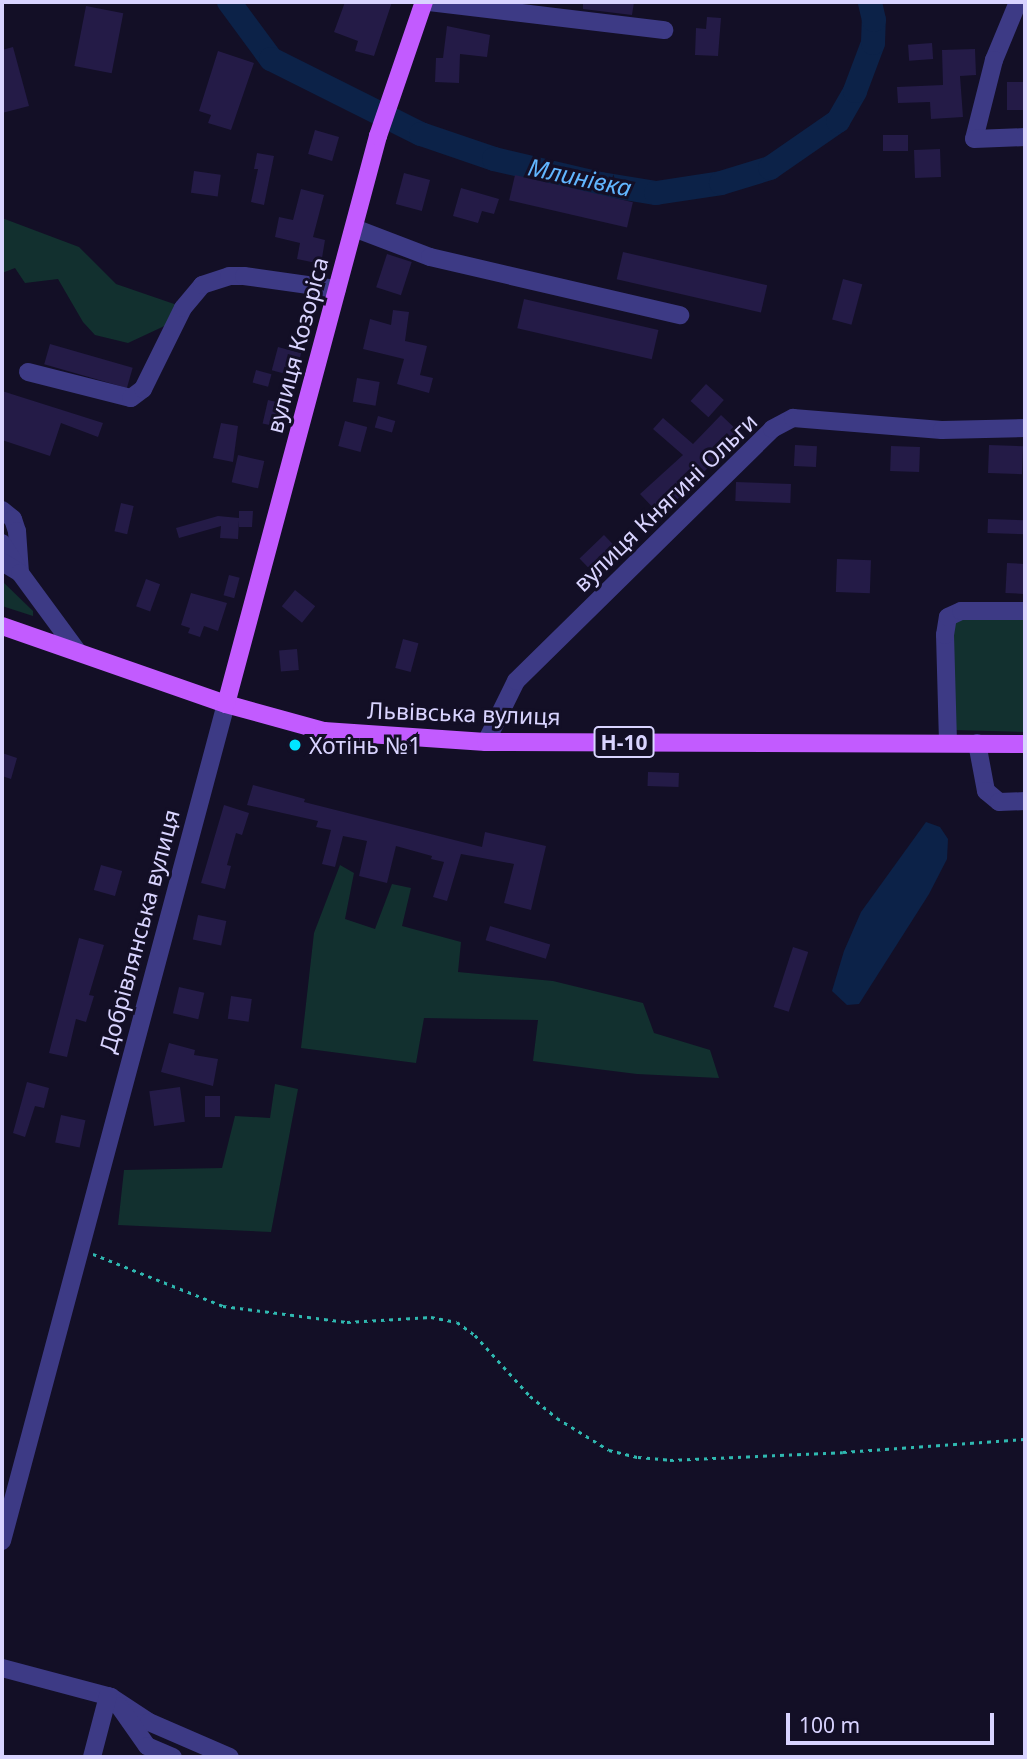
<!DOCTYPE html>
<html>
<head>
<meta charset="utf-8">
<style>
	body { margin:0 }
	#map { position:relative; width:1027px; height:1759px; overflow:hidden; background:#130f26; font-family:"Noto Sans",sans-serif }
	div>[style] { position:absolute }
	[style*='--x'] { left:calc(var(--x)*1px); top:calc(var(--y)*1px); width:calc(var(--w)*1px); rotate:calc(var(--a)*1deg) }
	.green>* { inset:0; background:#12302f }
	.water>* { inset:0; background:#0c2248 }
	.river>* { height:24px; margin:-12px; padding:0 12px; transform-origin:12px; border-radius:12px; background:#0c2248 }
	.building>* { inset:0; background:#241b47; transform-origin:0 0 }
	.path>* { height:2.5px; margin-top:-1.25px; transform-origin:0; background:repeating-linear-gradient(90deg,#2fb8b0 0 3.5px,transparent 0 8.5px) }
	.minor>* { height:18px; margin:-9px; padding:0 9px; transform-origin:9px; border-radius:9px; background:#3d3a85 }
	.major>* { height:18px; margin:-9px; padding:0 9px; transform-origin:9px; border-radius:9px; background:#c25bff }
	.dots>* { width:19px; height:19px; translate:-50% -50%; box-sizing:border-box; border:4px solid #130f26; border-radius:50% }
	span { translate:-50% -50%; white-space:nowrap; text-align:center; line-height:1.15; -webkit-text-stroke:6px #130f26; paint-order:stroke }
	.shield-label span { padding:2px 5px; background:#130f26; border:2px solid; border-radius:5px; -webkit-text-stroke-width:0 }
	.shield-label { font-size:21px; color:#d9d4ff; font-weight:700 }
	.street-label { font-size:23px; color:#d9d4ff }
	.poi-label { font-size:23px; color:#d9d4ff }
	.left { translate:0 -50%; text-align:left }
	.water-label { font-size:24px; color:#62b6ff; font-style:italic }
	.frame { position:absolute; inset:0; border:4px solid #d9d4ff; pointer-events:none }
	.scale { position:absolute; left:786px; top:1713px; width:208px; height:32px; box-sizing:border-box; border:4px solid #d9d4ff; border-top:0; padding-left:9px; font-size:21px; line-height:24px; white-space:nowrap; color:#d9d4ff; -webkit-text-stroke:5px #130f26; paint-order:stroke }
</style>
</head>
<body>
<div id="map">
	<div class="green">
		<i style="clip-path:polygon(2px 218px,79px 247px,116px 284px,180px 306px,173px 322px,128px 343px,95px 335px,83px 322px,58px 279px,25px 283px,15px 268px,2px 273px)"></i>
		<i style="clip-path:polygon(2px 581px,33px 611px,33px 616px,2px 606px)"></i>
		<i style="clip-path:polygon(964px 617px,1025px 618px,1025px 732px,954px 730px,953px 623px)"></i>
		<i style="clip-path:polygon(340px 865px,354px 873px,345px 919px,375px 929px,392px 884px,411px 888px,402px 926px,461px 942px,458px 972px,553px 981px,643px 1003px,654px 1033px,710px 1050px,719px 1078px,637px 1074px,533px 1061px,538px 1020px,424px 1018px,416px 1063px,301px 1048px,314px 933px)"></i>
		<i style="clip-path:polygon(275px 1084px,298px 1089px,271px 1232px,118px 1225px,124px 1170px,222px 1168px,235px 1116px,270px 1118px)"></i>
	</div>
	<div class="water">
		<i style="clip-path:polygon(926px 822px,940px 827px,948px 839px,947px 859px,929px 894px,859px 1004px,847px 1005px,832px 991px,844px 951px,861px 912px)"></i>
	</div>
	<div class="river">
		<i style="--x:229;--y:2;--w:71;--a:53.6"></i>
		<i style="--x:271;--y:59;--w:168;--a:26.6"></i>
		<i style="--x:421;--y:134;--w:77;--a:18.9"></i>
		<i style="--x:494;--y:159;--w:110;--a:13.2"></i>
		<i style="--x:601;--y:184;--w:56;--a:9.3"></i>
		<i style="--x:656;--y:193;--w:66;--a:-8.7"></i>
		<i style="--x:721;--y:183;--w:51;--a:-17"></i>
		<i style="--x:770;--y:168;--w:83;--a:-34.7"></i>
		<i style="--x:838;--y:121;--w:34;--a:-60"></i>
		<i style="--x:855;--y:91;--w:51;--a:-69.4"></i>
		<i style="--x:873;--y:43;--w:23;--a:-88"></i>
		<i style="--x:874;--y:20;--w:18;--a:-103"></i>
	</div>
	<div class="building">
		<i style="clip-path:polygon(345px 2px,392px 2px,374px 56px,355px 51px,358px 41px,334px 32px)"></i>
		<i style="clip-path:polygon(583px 2px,634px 2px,632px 15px,583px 9px)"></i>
		<i style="left:86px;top:6px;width:38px;height:61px;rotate:11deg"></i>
		<i style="clip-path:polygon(707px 17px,721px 18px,718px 56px,695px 55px,696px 28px,706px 29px)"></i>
		<i style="clip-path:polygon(447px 26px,490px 35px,487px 57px,460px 54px,459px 83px,435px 82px,436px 58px,443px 58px)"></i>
		<i style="left:932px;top:43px;width:16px;height:24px;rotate:86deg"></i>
		<i style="clip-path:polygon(13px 47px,29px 106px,2px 113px,2px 50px)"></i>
		<i style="clip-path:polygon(975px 49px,976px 75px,960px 76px,963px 117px,931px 119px,930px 102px,898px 103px,897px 87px,943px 85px,942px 50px)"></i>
		<i style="clip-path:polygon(218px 51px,254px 63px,231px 130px,208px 123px,211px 115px,199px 111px)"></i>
		<i style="left:1007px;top:82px;width:18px;height:28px"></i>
		<i style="left:315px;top:130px;width:25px;height:25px;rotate:16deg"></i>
		<i style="left:908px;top:135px;width:16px;height:25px;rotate:90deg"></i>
		<i style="left:940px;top:149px;width:28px;height:26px;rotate:88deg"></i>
		<i style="clip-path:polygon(257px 153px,274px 156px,264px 205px,251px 202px,258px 169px,254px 169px)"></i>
		<i style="left:194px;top:171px;width:27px;height:22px;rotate:8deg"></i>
		<i style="left:404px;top:173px;width:27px;height:32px;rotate:15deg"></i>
		<i style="left:515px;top:175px;width:121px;height:26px;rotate:13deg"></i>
		<i style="clip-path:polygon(461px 188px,499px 199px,494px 214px,482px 211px,478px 223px,453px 216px)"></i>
		<i style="clip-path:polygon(301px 189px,324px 195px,313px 237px,325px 240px,321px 264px,297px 259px,300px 243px,275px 237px,279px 217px,293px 220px)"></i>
		<i style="left:623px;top:252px;width:148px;height:28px;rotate:13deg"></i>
		<i style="left:387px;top:254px;width:26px;height:35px;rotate:18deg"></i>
		<i style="left:843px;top:279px;width:20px;height:42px;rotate:15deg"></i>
		<i style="left:524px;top:299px;width:138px;height:30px;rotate:13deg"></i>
		<i style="clip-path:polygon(393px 310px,409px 312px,405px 341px,427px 346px,420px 375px,433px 378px,429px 393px,397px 384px,404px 359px,363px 349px,370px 319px,391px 325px)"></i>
		<i style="left:50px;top:344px;width:86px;height:21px;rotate:16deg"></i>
		<i style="left:278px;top:347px;width:24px;height:24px;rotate:15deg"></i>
		<i style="left:256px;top:370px;width:16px;height:13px;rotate:15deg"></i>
		<i style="left:357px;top:378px;width:23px;height:24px;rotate:10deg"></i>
		<i style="left:706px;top:384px;width:24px;height:23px;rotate:42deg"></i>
		<i style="clip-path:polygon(2px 391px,103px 423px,98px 437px,61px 423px,50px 456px,2px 440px)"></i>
		<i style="left:268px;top:400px;width:22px;height:24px;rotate:13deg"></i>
		<i style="clip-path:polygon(721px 415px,741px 434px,661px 516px,640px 494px,683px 455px,653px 429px,663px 418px,693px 444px)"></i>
		<i style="left:378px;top:416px;width:18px;height:12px;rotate:16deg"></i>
		<i style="left:345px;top:421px;width:23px;height:26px;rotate:15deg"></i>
		<i style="clip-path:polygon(221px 423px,238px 426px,233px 462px,213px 458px)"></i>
		<i style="left:795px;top:445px;width:22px;height:21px;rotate:3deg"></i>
		<i style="left:989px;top:445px;width:34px;height:28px;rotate:2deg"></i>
		<i style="left:891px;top:446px;width:29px;height:25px;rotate:2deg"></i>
		<i style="left:238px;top:455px;width:27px;height:28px;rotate:13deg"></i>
		<i style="left:736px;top:482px;width:55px;height:19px;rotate:2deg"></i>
		<i style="left:121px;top:503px;width:13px;height:29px;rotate:13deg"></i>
		<i style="clip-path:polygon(239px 511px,253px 511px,252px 527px,239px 527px,239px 521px,238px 539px,220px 538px,221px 526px,179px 538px,176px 528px,218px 516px,239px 518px)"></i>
		<i style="left:988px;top:519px;width:37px;height:14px;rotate:2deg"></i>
		<i style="left:604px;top:535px;width:28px;height:34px;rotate:46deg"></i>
		<i style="left:837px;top:559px;width:34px;height:33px;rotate:2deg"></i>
		<i style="left:1007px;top:563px;width:18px;height:30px;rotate:3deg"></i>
		<i style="left:229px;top:575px;width:11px;height:21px;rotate:15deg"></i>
		<i style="left:146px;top:579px;width:15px;height:29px;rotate:20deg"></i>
		<i style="left:295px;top:590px;width:26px;height:21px;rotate:39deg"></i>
		<i style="clip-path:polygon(191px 593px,227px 603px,218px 631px,204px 626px,200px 637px,188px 633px,190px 628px,181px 625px)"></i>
		<i style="left:403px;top:639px;width:16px;height:30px;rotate:15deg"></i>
		<i style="left:297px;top:649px;width:21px;height:18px;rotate:85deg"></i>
		<i style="clip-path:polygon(2px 753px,17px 758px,11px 779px,2px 776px)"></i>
		<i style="left:648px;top:772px;width:31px;height:14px;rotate:2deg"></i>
		<i style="clip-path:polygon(253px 785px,305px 799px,304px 802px,482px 847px,485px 832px,546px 846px,531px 910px,504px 903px,514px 864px,461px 854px,447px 901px,433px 897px,444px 862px,431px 859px,432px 856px,396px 846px,387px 883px,359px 876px,367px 841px,343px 836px,335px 867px,322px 864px,331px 830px,316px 827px,318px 821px,247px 805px)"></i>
		<i style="clip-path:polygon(224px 805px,249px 813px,242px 835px,236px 833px,227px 865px,231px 866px,225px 889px,201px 883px)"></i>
		<i style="left:101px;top:865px;width:22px;height:26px;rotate:16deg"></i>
		<i style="left:198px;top:915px;width:29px;height:25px;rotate:12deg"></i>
		<i style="left:490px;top:926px;width:63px;height:15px;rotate:17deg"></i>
		<i style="clip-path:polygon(79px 938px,104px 945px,89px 995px,94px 996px,86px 1022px,76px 1019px,67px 1057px,49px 1053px)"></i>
		<i style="left:793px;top:947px;width:16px;height:63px;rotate:18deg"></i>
		<i style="left:179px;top:987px;width:26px;height:27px;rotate:13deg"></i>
		<i style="left:231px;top:996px;width:21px;height:23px;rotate:8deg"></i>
		<i style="clip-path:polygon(169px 1043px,195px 1050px,194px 1055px,218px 1059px,213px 1086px,161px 1072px)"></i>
		<i style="clip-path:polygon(27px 1082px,49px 1088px,44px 1108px,35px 1106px,25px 1137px,13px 1133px)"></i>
		<i style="left:180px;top:1087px;width:35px;height:31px;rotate:82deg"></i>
		<i style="left:205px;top:1096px;width:15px;height:21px"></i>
		<i style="left:61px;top:1115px;width:25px;height:28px;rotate:12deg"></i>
	</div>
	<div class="path">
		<i style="--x:93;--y:1254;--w:140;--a:21.8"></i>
		<i style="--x:223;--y:1306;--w:125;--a:7.4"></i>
		<i style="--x:347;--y:1322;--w:84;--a:-3.4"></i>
		<i style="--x:431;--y:1317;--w:26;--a:11"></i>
		<i style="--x:457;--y:1322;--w:22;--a:36"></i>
		<i style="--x:475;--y:1335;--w:82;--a:48"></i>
		<i style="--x:530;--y:1396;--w:35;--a:39"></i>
		<i style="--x:557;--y:1418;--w:61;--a:31.6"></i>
		<i style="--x:609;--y:1450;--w:30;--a:14"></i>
		<i style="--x:638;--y:1457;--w:32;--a:5"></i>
		<i style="--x:670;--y:1460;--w:173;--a:-2.6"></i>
		<i style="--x:843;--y:1452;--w:182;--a:-4.1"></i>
	</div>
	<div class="minor">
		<i style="--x:429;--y:2;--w:237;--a:6.8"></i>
		<i style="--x:1018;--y:2;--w:63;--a:112.5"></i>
		<i style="--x:994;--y:60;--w:81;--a:104.2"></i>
		<i style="--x:974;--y:139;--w:51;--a:-2.2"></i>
		<i style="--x:354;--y:228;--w:81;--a:20.9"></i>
		<i style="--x:430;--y:257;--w:257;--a:13.1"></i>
		<i style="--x:28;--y:372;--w:106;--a:14.2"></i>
		<i style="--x:131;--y:398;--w:15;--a:-37"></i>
		<i style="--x:143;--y:389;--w:90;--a:-63.7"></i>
		<i style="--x:183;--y:308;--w:30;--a:-50"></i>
		<i style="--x:202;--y:285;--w:28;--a:-18"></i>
		<i style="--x:229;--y:276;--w:15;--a:0"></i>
		<i style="--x:244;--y:276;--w:94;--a:8"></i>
		<i style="--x:2;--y:510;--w:14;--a:39"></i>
		<i style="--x:13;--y:519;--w:13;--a:72"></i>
		<i style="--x:17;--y:531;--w:42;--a:85.9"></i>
		<i style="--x:2;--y:543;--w:28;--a:58"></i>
		<i style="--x:2;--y:562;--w:21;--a:31"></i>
		<i style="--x:20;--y:573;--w:98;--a:53.7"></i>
		<i style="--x:486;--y:742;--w:68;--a:-63.8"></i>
		<i style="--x:516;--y:681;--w:359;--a:-44.5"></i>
		<i style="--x:772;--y:429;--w:24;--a:-28"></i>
		<i style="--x:793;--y:418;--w:149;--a:4.6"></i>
		<i style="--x:942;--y:430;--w:83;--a:-1.4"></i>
		<i style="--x:948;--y:742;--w:107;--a:-91.6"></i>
		<i style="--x:945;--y:635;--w:18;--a:-81"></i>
		<i style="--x:948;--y:617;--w:14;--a:-25"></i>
		<i style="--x:961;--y:611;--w:64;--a:0"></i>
		<i style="--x:977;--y:743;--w:49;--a:79.4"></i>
		<i style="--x:986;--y:791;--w:17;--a:40"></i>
		<i style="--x:999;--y:802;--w:26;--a:-2"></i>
		<i style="--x:2;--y:1541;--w:866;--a:-75.02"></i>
		<i style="--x:2;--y:1668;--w:113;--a:14.9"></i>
		<i style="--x:111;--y:1697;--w:45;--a:33.3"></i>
		<i style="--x:149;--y:1722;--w:88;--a:23.4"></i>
		<i style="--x:119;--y:1706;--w:49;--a:55"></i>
		<i style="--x:147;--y:1746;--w:28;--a:23"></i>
		<i style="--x:92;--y:1757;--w:63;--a:-75.3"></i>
	</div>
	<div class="major">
		<i style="--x:2;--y:626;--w:237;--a:19.2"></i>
		<i style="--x:226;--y:704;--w:102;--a:15.4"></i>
		<i style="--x:324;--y:731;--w:162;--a:3.9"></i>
		<i style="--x:486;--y:742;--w:539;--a:0.21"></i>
		<i style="--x:226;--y:704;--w:588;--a:-75.02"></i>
		<i style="--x:378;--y:136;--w:142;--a:-71.1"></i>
	</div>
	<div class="dots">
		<i style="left:295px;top:745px;background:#00e5ff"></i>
	</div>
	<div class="shield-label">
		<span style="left:624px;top:742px">Н-10</span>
	</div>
	<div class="street-label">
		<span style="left:297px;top:345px;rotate:-75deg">вулиця Козоріса</span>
		<span style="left:665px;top:502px;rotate:-44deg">вулиця Княгині Ольги</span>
		<span style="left:464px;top:713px;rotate:2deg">Львівська вулиця</span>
		<span style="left:139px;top:931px;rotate:-75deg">Добрівлянська вулиця</span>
	</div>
	<div class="poi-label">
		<span class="left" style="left:309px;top:745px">Хотінь №1</span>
	</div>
	<div class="water-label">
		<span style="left:580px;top:177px;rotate:12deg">Млинівка</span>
	</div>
	<div class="frame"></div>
	<div class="scale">100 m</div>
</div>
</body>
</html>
